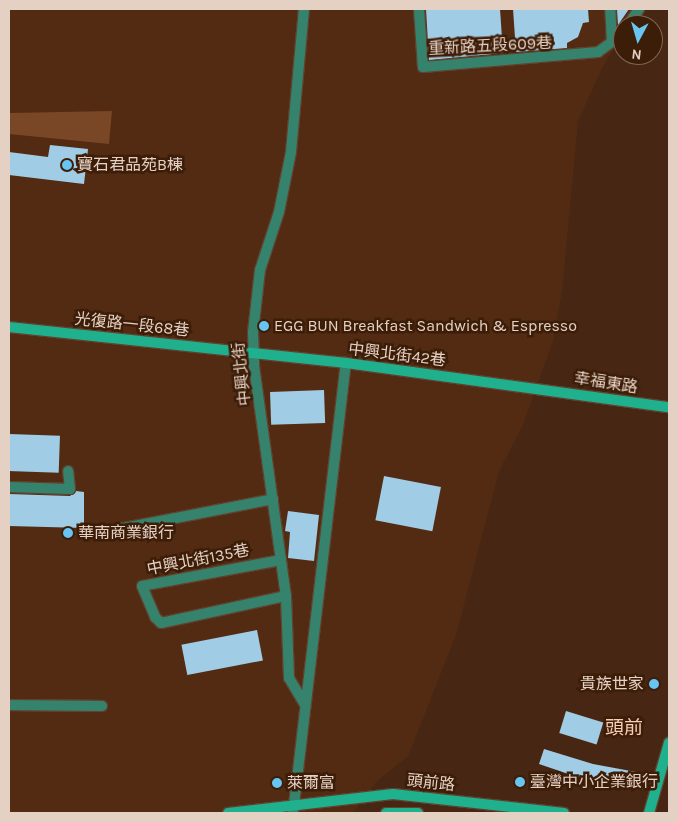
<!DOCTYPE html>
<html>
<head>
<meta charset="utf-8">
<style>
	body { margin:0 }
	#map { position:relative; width:678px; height:822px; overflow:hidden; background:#472713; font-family:Karla,"Noto Sans TC",sans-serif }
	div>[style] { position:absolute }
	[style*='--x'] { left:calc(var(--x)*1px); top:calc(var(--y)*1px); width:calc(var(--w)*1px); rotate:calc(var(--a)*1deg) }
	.built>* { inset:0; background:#522b12 }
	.green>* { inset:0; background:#794626 }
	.building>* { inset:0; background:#a0cde5; transform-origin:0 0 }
	.roads { filter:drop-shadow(1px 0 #60422f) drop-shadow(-1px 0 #60422f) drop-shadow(0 1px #60422f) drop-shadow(0 -1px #60422f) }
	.street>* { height:10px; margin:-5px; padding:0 5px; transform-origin:5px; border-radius:5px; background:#36836d }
	.secondary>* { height:10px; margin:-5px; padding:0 5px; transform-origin:5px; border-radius:5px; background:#1fb18e }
	.dots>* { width:14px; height:14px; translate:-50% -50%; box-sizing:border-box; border:2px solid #3c1d08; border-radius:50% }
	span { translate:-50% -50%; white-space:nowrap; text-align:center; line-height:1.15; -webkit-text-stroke:5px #3c1d08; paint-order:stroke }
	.street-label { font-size:16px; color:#e5d0c4 }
	.poi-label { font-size:16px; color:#e5d0c4 }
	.left { translate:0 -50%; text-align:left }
	.right { translate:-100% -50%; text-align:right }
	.quarter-label { font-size:19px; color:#f8ceb6 }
	.frame { position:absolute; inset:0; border:10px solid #e5d0c4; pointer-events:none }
	.north { position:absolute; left:613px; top:15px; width:50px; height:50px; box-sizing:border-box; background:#3c1d08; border:1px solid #806553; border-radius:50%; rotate:186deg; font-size:14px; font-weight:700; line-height:20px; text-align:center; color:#e5d0c4 }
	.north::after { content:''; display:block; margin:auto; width:18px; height:22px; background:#68c4f0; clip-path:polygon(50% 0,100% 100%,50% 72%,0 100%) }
</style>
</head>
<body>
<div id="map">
	<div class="built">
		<i style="clip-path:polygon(9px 9px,640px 9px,629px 25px,623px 25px,623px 34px,602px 68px,578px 121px,562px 291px,553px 341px,522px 427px,499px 471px,456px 635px,408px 756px,377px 781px,353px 813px,9px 813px)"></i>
	</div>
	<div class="green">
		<i style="clip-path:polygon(112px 111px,109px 144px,9px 134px,9px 113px)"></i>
	</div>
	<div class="building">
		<i style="clip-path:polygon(426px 9px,500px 9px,503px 53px,429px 60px)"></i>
		<i style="clip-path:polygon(513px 9px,588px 9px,589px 22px,583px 23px,578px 37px,567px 43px,567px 48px,516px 52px)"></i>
		<i style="clip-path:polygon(617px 9px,629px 9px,618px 25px)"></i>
		<i style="clip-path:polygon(50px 145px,88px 149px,84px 184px,9px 175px,9px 152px,48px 157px)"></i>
		<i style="left:324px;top:390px;width:33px;height:54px;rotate:88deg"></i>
		<i style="left:9px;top:434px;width:51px;height:37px;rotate:2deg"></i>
		<i style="left:384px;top:476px;width:58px;height:45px;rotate:11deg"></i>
		<i style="clip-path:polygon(76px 491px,84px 492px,84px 528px,9px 526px,9px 494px,70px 496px)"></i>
		<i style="clip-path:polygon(288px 511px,319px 515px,314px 561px,288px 558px,290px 532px,285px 531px)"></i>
		<i style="left:257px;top:630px;width:31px;height:77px;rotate:79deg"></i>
		<i style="left:566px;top:711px;width:39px;height:23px;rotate:17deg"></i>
		<i style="clip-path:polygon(544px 749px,593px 764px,647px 774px,644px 790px,586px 780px,539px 764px)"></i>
	</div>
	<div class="roads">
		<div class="street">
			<i style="--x:304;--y:9;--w:144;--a:95.2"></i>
			<i style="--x:291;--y:152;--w:61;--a:101.3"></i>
			<i style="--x:279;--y:212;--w:61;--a:108.1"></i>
			<i style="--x:260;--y:270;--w:62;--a:96.4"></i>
			<i style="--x:253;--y:332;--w:34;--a:88"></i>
			<i style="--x:254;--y:366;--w:232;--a:82.1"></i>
			<i style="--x:286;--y:596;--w:82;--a:87.9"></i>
			<i style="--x:289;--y:678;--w:31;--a:59"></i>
			<i style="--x:419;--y:9;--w:58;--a:86.1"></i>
			<i style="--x:423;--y:67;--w:176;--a:-4.9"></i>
			<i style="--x:598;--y:52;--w:17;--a:-36"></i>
			<i style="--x:612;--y:42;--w:33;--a:-93"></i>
			<i style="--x:628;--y:25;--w:19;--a:-55"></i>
			<i style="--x:612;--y:42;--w:16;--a:-45"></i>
			<i style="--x:9;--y:487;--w:61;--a:1.9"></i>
			<i style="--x:70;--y:489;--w:18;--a:-96"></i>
			<i style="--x:119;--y:529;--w:157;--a:-11"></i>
			<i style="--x:281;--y:560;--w:141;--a:169.4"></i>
			<i style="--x:142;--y:586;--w:34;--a:67"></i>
			<i style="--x:155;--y:617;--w:8;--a:45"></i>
			<i style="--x:161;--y:623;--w:128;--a:-12.2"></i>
			<i style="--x:9;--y:705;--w:93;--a:0.6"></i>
			<i style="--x:293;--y:813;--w:453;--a:-83.3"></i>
		</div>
		<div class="secondary">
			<i style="--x:9;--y:327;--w:339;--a:6.1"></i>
			<i style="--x:346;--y:363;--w:326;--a:7.8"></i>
			<i style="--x:228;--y:813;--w:166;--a:-6.6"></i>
			<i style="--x:393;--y:794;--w:172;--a:6.3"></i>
			<i style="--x:386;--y:813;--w:32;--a:0"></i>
			<i style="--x:649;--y:813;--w:73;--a:-74.1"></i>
		</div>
	</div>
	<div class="dots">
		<i style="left:67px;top:165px;background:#68c4f0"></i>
		<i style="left:264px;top:326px;background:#68c4f0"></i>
		<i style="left:68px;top:533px;background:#68c4f0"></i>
		<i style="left:654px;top:684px;background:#68c4f0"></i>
		<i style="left:520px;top:782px;background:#68c4f0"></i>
		<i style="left:277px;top:783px;background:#68c4f0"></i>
	</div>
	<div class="street-label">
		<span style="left:490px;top:46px;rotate:-3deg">重新路五段609巷</span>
		<span style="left:132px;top:325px;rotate:6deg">光復路一段68巷</span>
		<span style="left:397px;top:355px;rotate:7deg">中興北街42巷</span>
		<span style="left:242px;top:374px;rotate:-96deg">中興北街</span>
		<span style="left:606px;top:383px;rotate:9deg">幸福東路</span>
		<span style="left:198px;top:560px;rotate:-11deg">中興北街135巷</span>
		<span style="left:431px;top:783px;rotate:6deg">頭前路</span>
	</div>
	<div class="poi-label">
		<span class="left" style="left:77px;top:165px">寶石君品苑B棟</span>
		<span class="left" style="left:274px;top:326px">EGG BUN Breakfast Sandwich &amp; Espresso</span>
		<span class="left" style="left:78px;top:533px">華南商業銀行</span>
		<span class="right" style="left:644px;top:684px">貴族世家</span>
		<span class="left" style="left:530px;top:782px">臺灣中小企業銀行</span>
		<span class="left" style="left:287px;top:783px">萊爾富</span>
	</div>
	<div class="quarter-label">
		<span style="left:624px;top:729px">頭前</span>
	</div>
	<div class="frame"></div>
	<div class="north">N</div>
</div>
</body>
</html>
